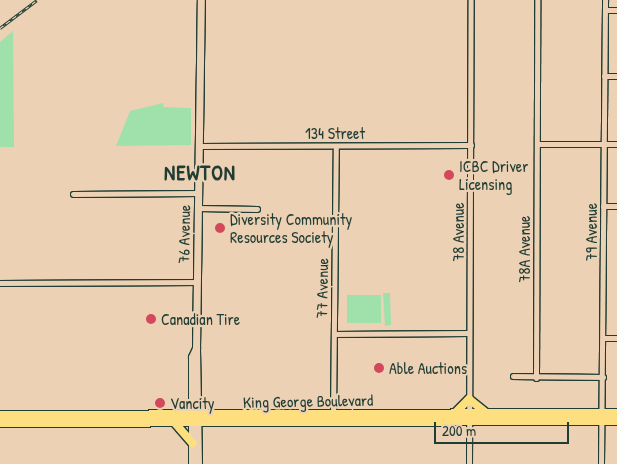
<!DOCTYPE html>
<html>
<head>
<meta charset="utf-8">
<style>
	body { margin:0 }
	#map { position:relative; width:617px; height:464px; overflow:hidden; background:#edd1b4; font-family:"Patrick Hand",sans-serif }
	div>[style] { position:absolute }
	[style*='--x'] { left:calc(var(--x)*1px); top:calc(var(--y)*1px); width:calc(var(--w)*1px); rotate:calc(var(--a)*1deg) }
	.green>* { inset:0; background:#a0e1ab; transform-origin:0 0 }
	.roads { filter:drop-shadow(1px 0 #1f3d34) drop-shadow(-1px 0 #1f3d34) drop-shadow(0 1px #1f3d34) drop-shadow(0 -1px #1f3d34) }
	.street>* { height:5px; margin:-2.5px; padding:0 2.5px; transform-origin:2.5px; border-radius:2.5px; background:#edd1b4 }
	.secondary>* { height:7px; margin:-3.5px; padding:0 3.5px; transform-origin:3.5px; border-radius:3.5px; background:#edd1b4 }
	.primary>* { height:8px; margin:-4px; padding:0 4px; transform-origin:4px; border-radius:4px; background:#fedf80 }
	.rail>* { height:3px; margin-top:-1.5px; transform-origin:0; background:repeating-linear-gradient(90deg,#edd1b4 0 4px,#1f3d34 0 8px); box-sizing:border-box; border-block:1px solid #1f3d34 }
	.dots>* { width:14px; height:14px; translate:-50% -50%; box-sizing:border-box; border:2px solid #edd1b4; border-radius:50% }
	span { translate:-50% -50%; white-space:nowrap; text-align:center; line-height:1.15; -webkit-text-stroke:4.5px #edd1b4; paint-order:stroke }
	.street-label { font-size:16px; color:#1f3d34 }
	.poi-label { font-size:16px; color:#1f3d34 }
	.left { translate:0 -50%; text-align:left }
	.district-label { font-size:21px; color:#1f3d34; font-weight:700; letter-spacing:1px }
	.scale { position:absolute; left:434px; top:422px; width:135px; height:22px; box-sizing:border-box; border:2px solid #1f3d34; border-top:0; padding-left:6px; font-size:15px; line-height:18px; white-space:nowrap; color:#1f3d34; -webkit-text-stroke:4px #edd1b4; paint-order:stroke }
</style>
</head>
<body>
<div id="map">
	<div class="green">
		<i style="clip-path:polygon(13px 31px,14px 147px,0 147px,0 42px)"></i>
		<i style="clip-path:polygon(163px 103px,164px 107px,191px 108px,191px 145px,116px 146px,130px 111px)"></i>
		<i style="clip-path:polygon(383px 293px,390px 293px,391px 325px,385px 326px)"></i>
		<i style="left:347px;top:295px;width:34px;height:28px"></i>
	</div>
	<div class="roads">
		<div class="street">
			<i style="--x:605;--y:10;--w:12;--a:0"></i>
			<i style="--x:604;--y:76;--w:13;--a:0"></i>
			<i style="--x:537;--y:144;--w:80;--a:0"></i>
			<i style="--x:199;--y:146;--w:272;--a:-0.2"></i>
			<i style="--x:73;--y:194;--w:125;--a:-0.5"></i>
			<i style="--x:603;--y:206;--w:14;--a:0"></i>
			<i style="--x:198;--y:208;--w:59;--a:1"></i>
			<i style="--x:0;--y:283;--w:197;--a:-0.3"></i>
			<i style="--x:334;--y:334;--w:135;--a:-0.4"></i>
			<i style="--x:603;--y:338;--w:14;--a:0"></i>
			<i style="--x:513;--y:376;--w:90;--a:0.6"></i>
			<i style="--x:536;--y:378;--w:378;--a:-89.8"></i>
			<i style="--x:333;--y:415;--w:269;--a:-89.4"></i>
			<i style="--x:469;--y:464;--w:464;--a:-89.8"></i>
			<i style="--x:601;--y:464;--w:464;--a:-89.5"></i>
		</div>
		<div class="secondary">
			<i style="--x:192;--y:464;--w:107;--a:-90"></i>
			<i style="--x:192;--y:357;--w:10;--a:-66"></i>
			<i style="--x:198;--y:464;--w:116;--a:-91"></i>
			<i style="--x:196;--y:348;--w:348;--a:-89.2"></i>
		</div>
		<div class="primary">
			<i style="--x:455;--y:413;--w:20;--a:-45"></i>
			<i style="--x:469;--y:399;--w:22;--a:39"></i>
			<i style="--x:0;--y:415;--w:617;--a:-0.19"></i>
			<i style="--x:174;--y:422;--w:28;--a:49"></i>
			<i style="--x:0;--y:423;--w:617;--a:-0.19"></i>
		</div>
	</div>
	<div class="rail">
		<i style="--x:0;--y:28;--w:46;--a:-37.1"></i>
	</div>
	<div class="dots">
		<i style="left:449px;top:175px;background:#d1495b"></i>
		<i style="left:220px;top:228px;background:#d1495b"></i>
		<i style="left:151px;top:319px;background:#d1495b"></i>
		<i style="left:379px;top:368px;background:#d1495b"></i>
		<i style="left:160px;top:403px;background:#d1495b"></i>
	</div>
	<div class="street-label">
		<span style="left:335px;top:133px">134 Street</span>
		<span style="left:458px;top:232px;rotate:-90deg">78 Avenue</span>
		<span style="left:591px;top:232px;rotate:-90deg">79 Avenue</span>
		<span style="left:184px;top:234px;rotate:-89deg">76 Avenue</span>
		<span style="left:524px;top:249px;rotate:-90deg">78A Avenue</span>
		<span style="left:322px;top:288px;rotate:-89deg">77 Avenue</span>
		<span style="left:308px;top:401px;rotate:-1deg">King George Boulevard</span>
	</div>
	<div class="poi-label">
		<span class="left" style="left:459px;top:175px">ICBC Driver<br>Licensing</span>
		<span class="left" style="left:230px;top:228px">Diversity Community<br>Resources Society</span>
		<span class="left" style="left:161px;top:319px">Canadian Tire</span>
		<span class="left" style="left:389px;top:368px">Able Auctions</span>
		<span class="left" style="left:170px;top:403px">Vancity</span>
	</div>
	<div class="district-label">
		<span style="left:200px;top:173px">NEWTON</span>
	</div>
	<div class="scale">200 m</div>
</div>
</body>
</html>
